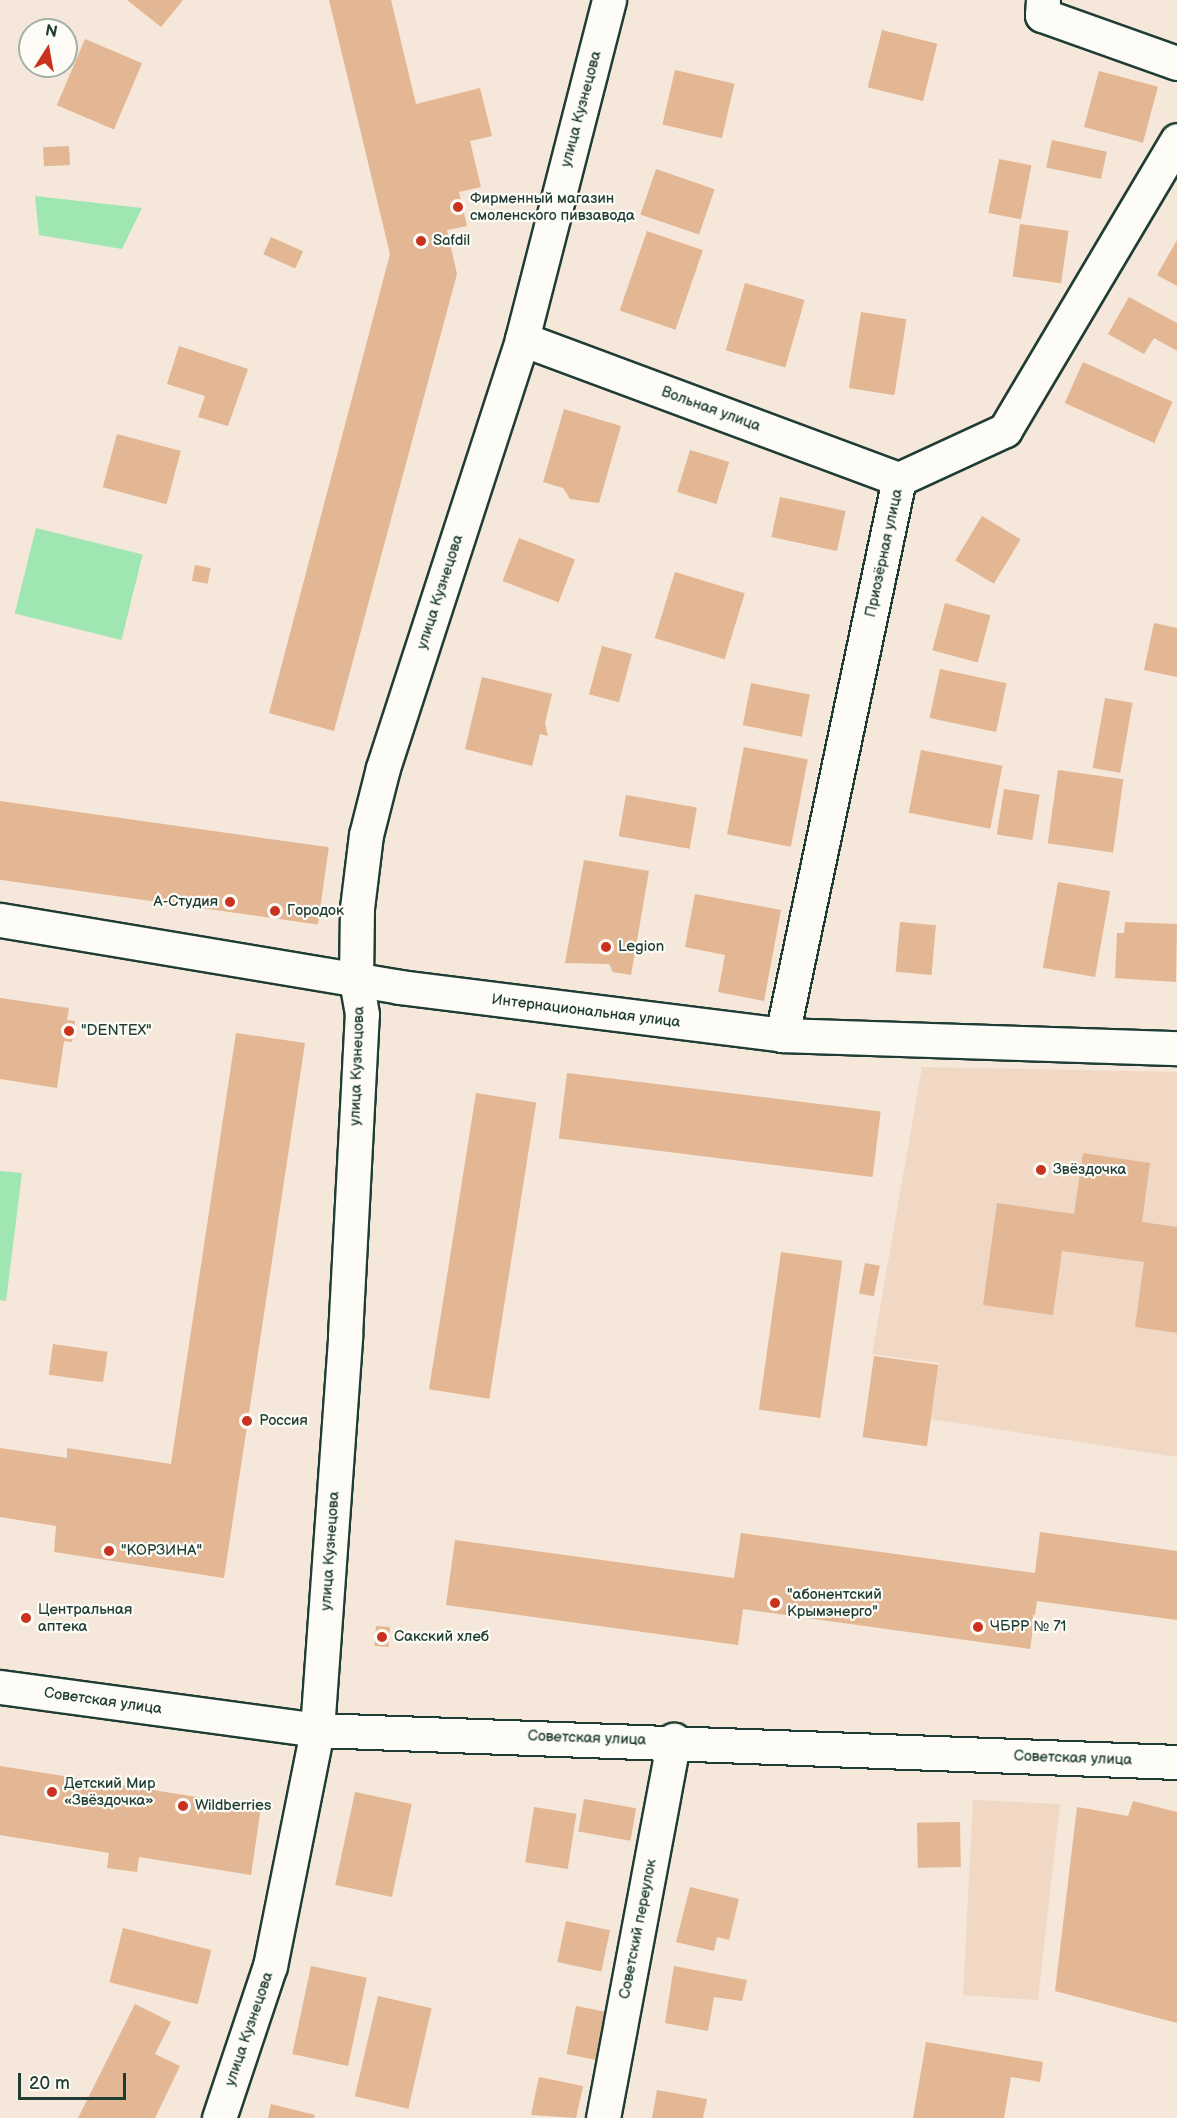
<!DOCTYPE html>
<html>
<head>
<meta charset="utf-8">
<style>
	body { margin:0 }
	#map { position:relative; width:1177px; height:2118px; overflow:hidden; background:#f5e7d9; font-family:"Balsamiq Sans",sans-serif }
	div>[style] { position:absolute }
	[style*='--x'] { left:calc(var(--x)*1px); top:calc(var(--y)*1px); width:calc(var(--w)*1px); rotate:calc(var(--a)*1deg) }
	.built>* { inset:0; background:#f0d8c4 }
	.green>* { inset:0; background:#a0e6b3; transform-origin:0 0 }
	.building>* { inset:0; background:#e3b694; transform-origin:0 0 }
	.roads { filter:drop-shadow(2px 0 #1f3d34) drop-shadow(-2px 0 #1f3d34) drop-shadow(0 2px #1f3d34) drop-shadow(0 -2px #1f3d34) }
	.minor>* { height:33px; margin:-16.5px; padding:0 16.5px; transform-origin:16.5px; border-radius:16.5px; background:#fdfcf7 }
	.tertiary>* { height:33px; margin:-16.5px; padding:0 16.5px; transform-origin:16.5px; border-radius:16.5px; background:#fdfcf7 }
	.dots>* { width:16px; height:16px; translate:-50% -50%; box-sizing:border-box; border:3px solid #fdfcf7; border-radius:50% }
	span { translate:-50% -50%; white-space:nowrap; text-align:center; line-height:1.15; -webkit-text-stroke:4.5px #fdfcf7; paint-order:stroke }
	.street-label { font-size:15px; color:#1f3d34 }
	.poi-label { font-size:15px; color:#1f3d34 }
	.left { translate:0 -50%; text-align:left }
	.right { translate:-100% -50%; text-align:right }
	.north { position:absolute; left:18px; top:18px; width:60px; height:60px; box-sizing:border-box; background:#fdfcf7; border:2px solid #a4b0a9; border-radius:50%; rotate:11deg; font-size:16px; font-weight:700; line-height:24px; text-align:center; color:#1f3d34 }
	.north::after { content:''; display:block; margin:auto; width:21px; height:27px; background:#c8321e; clip-path:polygon(50% 0,100% 100%,50% 72%,0 100%) }
	.scale { position:absolute; left:18px; top:2073px; width:108px; height:27px; box-sizing:border-box; border:3px solid #1f3d34; border-top:0; padding-left:8px; font-size:18px; line-height:21px; white-space:nowrap; color:#1f3d34; -webkit-text-stroke:4px #fdfcf7; paint-order:stroke }
</style>
</head>
<body>
<div id="map">
	<div class="built">
		<i style="clip-path:polygon(922px 1067px,1177px 1072px,1177px 1457px,931px 1419px,939px 1363px,872px 1354px)"></i>
		<i style="clip-path:polygon(973px 1800px,1060px 1804px,1038px 2000px,963px 1995px)"></i>
	</div>
	<div class="green">
		<i style="clip-path:polygon(35px 196px,142px 208px,122px 249px,39px 235px)"></i>
		<i style="left:36px;top:528px;width:110px;height:88px;rotate:14deg"></i>
		<i style="clip-path:polygon(0 1171px,22px 1173px,6px 1301px,0 1300px)"></i>
	</div>
	<div class="building">
		<i style="clip-path:polygon(127px 0,183px 0,161px 27px)"></i>
		<i style="clip-path:polygon(329px 0,391px 0,416px 104px,480px 88px,492px 136px,470px 141px,481px 187px,459px 192px,467px 226px,447px 230px,457px 274px,334px 731px,269px 713px,390px 254px)"></i>
		<i style="left:882px;top:30px;width:57px;height:59px;rotate:14deg"></i>
		<i style="left:85px;top:39px;width:62px;height:72px;rotate:23deg"></i>
		<i style="left:675px;top:70px;width:61px;height:56px;rotate:13deg"></i>
		<i style="left:1099px;top:71px;width:61px;height:58px;rotate:15deg"></i>
		<i style="left:1052px;top:140px;width:56px;height:28px;rotate:12deg"></i>
		<i style="left:69px;top:146px;width:19px;height:26px;rotate:87deg"></i>
		<i style="left:999px;top:159px;width:33px;height:55px;rotate:11deg"></i>
		<i style="left:656px;top:169px;width:62px;height:48px;rotate:19deg"></i>
		<i style="left:1020px;top:224px;width:49px;height:53px;rotate:8deg"></i>
		<i style="left:647px;top:231px;width:59px;height:84px;rotate:19deg"></i>
		<i style="left:271px;top:237px;width:35px;height:19px;rotate:24deg"></i>
		<i style="clip-path:polygon(1177px 240px,1177px 286px,1157px 275px)"></i>
		<i style="left:745px;top:283px;width:62px;height:70px;rotate:16deg"></i>
		<i style="clip-path:polygon(1129px 297px,1177px 323px,1177px 351px,1154px 338px,1144px 354px,1108px 334px)"></i>
		<i style="left:861px;top:312px;width:46px;height:77px;rotate:9deg"></i>
		<i style="clip-path:polygon(179px 346px,248px 369px,228px 426px,198px 417px,205px 396px,167px 384px)"></i>
		<i style="left:1083px;top:362px;width:98px;height:45px;rotate:24deg"></i>
		<i style="clip-path:polygon(564px 409px,621px 426px,599px 503px,570px 499px,563px 488px,543px 482px)"></i>
		<i style="left:117px;top:434px;width:66px;height:55px;rotate:15deg"></i>
		<i style="left:690px;top:450px;width:41px;height:44px;rotate:17deg"></i>
		<i style="left:780px;top:497px;width:67px;height:41px;rotate:12deg"></i>
		<i style="left:982px;top:516px;width:45px;height:52px;rotate:31deg"></i>
		<i style="left:519px;top:538px;width:60px;height:46px;rotate:21deg"></i>
		<i style="left:195px;top:565px;width:16px;height:16px;rotate:11deg"></i>
		<i style="left:675px;top:572px;width:73px;height:69px;rotate:17deg"></i>
		<i style="left:945px;top:603px;width:47px;height:49px;rotate:15deg"></i>
		<i style="clip-path:polygon(1154px 623px,1177px 628px,1177px 677px,1144px 670px)"></i>
		<i style="left:602px;top:646px;width:31px;height:50px;rotate:15deg"></i>
		<i style="left:940px;top:669px;width:68px;height:50px;rotate:12deg"></i>
		<i style="clip-path:polygon(482px 677px,552px 694px,545px 723px,548px 736px,540px 734px,532px 766px,465px 749px)"></i>
		<i style="left:751px;top:683px;width:60px;height:43px;rotate:11deg"></i>
		<i style="left:1105px;top:698px;width:28px;height:71px;rotate:10deg"></i>
		<i style="left:744px;top:747px;width:65px;height:89px;rotate:11deg"></i>
		<i style="left:921px;top:750px;width:83px;height:64px;rotate:11deg"></i>
		<i style="left:1058px;top:770px;width:66px;height:74px;rotate:8deg"></i>
		<i style="left:1004px;top:789px;width:36px;height:46px;rotate:9deg"></i>
		<i style="left:626px;top:795px;width:72px;height:42px;rotate:10deg"></i>
		<i style="left:0;top:801px;width:332px;height:78px;rotate:8deg"></i>
		<i style="clip-path:polygon(584px 860px,649px 871px,631px 975px,613px 972px,609px 964px,565px 963px)"></i>
		<i style="left:1058px;top:882px;width:53px;height:87px;rotate:10deg"></i>
		<i style="clip-path:polygon(695px 894px,781px 910px,764px 1001px,718px 992px,725px 955px,685px 947px)"></i>
		<i style="left:900px;top:922px;width:36px;height:50px;rotate:5deg"></i>
		<i style="clip-path:polygon(1125px 922px,1177px 924px,1176px 982px,1115px 978px,1117px 933px,1124px 933px)"></i>
		<i style="clip-path:polygon(0 998px,69px 1008px,67px 1020px,75px 1021px,72px 1042px,64px 1041px,57px 1088px,0 1079px)"></i>
		<i style="clip-path:polygon(236px 1033px,305px 1043px,224px 1578px,54px 1552px,56px 1526px,0 1517px,0 1448px,67px 1458px,67px 1448px,171px 1464px)"></i>
		<i style="left:567px;top:1073px;width:316px;height:66px;rotate:7deg"></i>
		<i style="left:476px;top:1093px;width:61px;height:300px;rotate:9deg"></i>
		<i style="clip-path:polygon(1083px 1153px,1150px 1163px,1142px 1222px,1177px 1227px,1177px 1333px,1135px 1327px,1144px 1262px,1062px 1251px,1053px 1315px,983px 1305px,997px 1203px,1074px 1214px)"></i>
		<i style="left:781px;top:1252px;width:62px;height:159px;rotate:8deg"></i>
		<i style="left:865px;top:1263px;width:15px;height:31px;rotate:11deg"></i>
		<i style="left:53px;top:1344px;width:55px;height:31px;rotate:8deg"></i>
		<i style="left:874px;top:1356px;width:65px;height:82px;rotate:8deg"></i>
		<i style="clip-path:polygon(1040px 1532px,1177px 1551px,1177px 1620px,1037px 1601px,1030px 1649px,743px 1609px,738px 1645px,446px 1605px,455px 1540px,734px 1578px,741px 1533px,1035px 1573px)"></i>
		<i style="left:376px;top:1626px;width:14px;height:20px;rotate:4deg"></i>
		<i style="clip-path:polygon(0 1766px,261px 1807px,251px 1875px,139px 1857px,137px 1872px,107px 1868px,109px 1853px,0 1835px)"></i>
		<i style="left:355px;top:1792px;width:58px;height:95px;rotate:12deg"></i>
		<i style="left:584px;top:1799px;width:53px;height:33px;rotate:10deg"></i>
		<i style="clip-path:polygon(1133px 1801px,1177px 1812px,1177px 2023px,1055px 1991px,1077px 1807px,1128px 1816px)"></i>
		<i style="left:534px;top:1807px;width:43px;height:56px;rotate:9deg"></i>
		<i style="left:960px;top:1822px;width:45px;height:43px;rotate:89deg"></i>
		<i style="clip-path:polygon(690px 1887px,739px 1899px,729px 1940px,717px 1937px,714px 1951px,676px 1942px)"></i>
		<i style="left:566px;top:1921px;width:45px;height:42px;rotate:12deg"></i>
		<i style="left:123px;top:1928px;width:91px;height:56px;rotate:14deg"></i>
		<i style="left:311px;top:1966px;width:57px;height:90px;rotate:12deg"></i>
		<i style="clip-path:polygon(674px 1966px,747px 1980px,742px 2001px,714px 1997px,708px 2031px,665px 2023px)"></i>
		<i style="left:378px;top:1996px;width:55px;height:103px;rotate:13deg"></i>
		<i style="clip-path:polygon(135px 2004px,171px 2022px,155px 2054px,180px 2066px,155px 2118px,78px 2118px)"></i>
		<i style="left:576px;top:2006px;width:33px;height:49px;rotate:11deg"></i>
		<i style="clip-path:polygon(926px 2042px,1043px 2062px,1040px 2082px,1011px 2077px,1004px 2118px,913px 2118px)"></i>
		<i style="clip-path:polygon(539px 2077px,583px 2086px,576px 2118px,531px 2115px)"></i>
		<i style="clip-path:polygon(657px 2090px,707px 2099px,703px 2118px,652px 2118px)"></i>
		<i style="clip-path:polygon(271px 2104px,315px 2115px,314px 2118px,268px 2118px)"></i>
	</div>
	<div class="roads">
		<div class="minor">
			<i style="--x:1043;--y:0;--w:15;--a:94"></i>
			<i style="--x:1042;--y:15;--w:143;--a:19.6"></i>
			<i style="--x:522;--y:339;--w:402;--a:20.4"></i>
			<i style="--x:899;--y:479;--w:117;--a:-24.8"></i>
			<i style="--x:1005;--y:430;--w:337;--a:-59.3"></i>
			<i style="--x:0;--y:920;--w:405;--a:9.5"></i>
			<i style="--x:399;--y:987;--w:386;--a:7.1"></i>
			<i style="--x:782;--y:1035;--w:395;--a:1.9"></i>
			<i style="--x:782;--y:1035;--w:568;--a:-78.12"></i>
			<i style="--x:219;--y:2118;--w:160;--a:-71.5"></i>
			<i style="--x:270;--y:1966;--w:241;--a:-78.7"></i>
			<i style="--x:317;--y:1730;--w:395;--a:-85.9"></i>
			<i style="--x:345;--y:1336;--w:322;--a:-87"></i>
			<i style="--x:362;--y:1014;--w:35;--a:-100"></i>
			<i style="--x:356;--y:980;--w:72;--a:-89.2"></i>
			<i style="--x:357;--y:908;--w:74;--a:-83"></i>
			<i style="--x:366;--y:835;--w:69;--a:-75.8"></i>
			<i style="--x:383;--y:768;--w:451;--a:-72"></i>
			<i style="--x:522;--y:339;--w:350;--a:-75.6"></i>
			<i style="--x:603;--y:2118;--w:385;--a:-79.4"></i>
		</div>
		<div class="tertiary">
			<i style="--x:0;--y:1687;--w:320;--a:7.7"></i>
			<i style="--x:317;--y:1730;--w:861;--a:2.13"></i>
		</div>
	</div>
	<div class="dots">
		<i style="left:458px;top:207px;background:#c8321e"></i>
		<i style="left:421px;top:241px;background:#c8321e"></i>
		<i style="left:230px;top:902px;background:#c8321e"></i>
		<i style="left:275px;top:911px;background:#c8321e"></i>
		<i style="left:606px;top:947px;background:#c8321e"></i>
		<i style="left:69px;top:1031px;background:#c8321e"></i>
		<i style="left:1041px;top:1170px;background:#c8321e"></i>
		<i style="left:247px;top:1421px;background:#c8321e"></i>
		<i style="left:109px;top:1551px;background:#c8321e"></i>
		<i style="left:775px;top:1603px;background:#c8321e"></i>
		<i style="left:26px;top:1618px;background:#c8321e"></i>
		<i style="left:978px;top:1627px;background:#c8321e"></i>
		<i style="left:382px;top:1637px;background:#c8321e"></i>
		<i style="left:52px;top:1792px;background:#c8321e"></i>
		<i style="left:183px;top:1806px;background:#c8321e"></i>
	</div>
	<div class="street-label">
		<span style="left:581px;top:109px;rotate:-75deg">улица Кузнецова</span>
		<span style="left:711px;top:409px;rotate:20deg">Вольная улица</span>
		<span style="left:884px;top:553px;rotate:-78deg">Приозёрная улица</span>
		<span style="left:440px;top:592px;rotate:-72deg">улица Кузнецова</span>
		<span style="left:586px;top:1011px;rotate:7deg">Интернациональная улица</span>
		<span style="left:357px;top:1066px;rotate:-88deg">улица Кузнецова</span>
		<span style="left:330px;top:1551px;rotate:-86deg">улица Кузнецова</span>
		<span style="left:103px;top:1701px;rotate:8deg">Советская улица</span>
		<span style="left:587px;top:1738px;rotate:2deg">Советская улица</span>
		<span style="left:1073px;top:1758px;rotate:2deg">Советская улица</span>
		<span style="left:638px;top:1929px;rotate:-79deg">Советский переулок</span>
		<span style="left:249px;top:2029px;rotate:-71deg">улица Кузнецова</span>
	</div>
	<div class="poi-label">
		<span class="left" style="left:470px;top:207px">Фирменный магазин<br>смоленского пивзавода</span>
		<span class="left" style="left:433px;top:241px">Safdil</span>
		<span class="right" style="left:218px;top:902px">А-Студия</span>
		<span class="left" style="left:287px;top:911px">Городок</span>
		<span class="left" style="left:618px;top:947px">Legion</span>
		<span class="left" style="left:81px;top:1031px">"DENTEX"</span>
		<span class="left" style="left:1053px;top:1170px">Звёздочка</span>
		<span class="left" style="left:259px;top:1421px">Россия</span>
		<span class="left" style="left:121px;top:1551px">"КОРЗИНА"</span>
		<span class="left" style="left:787px;top:1603px">"абонентский<br>Крымэнерго"</span>
		<span class="left" style="left:38px;top:1618px">Центральная<br>аптека</span>
		<span class="left" style="left:990px;top:1627px">ЧБРР № 71</span>
		<span class="left" style="left:394px;top:1637px">Сакский хлеб</span>
		<span class="left" style="left:64px;top:1792px">Детский Мир<br>«Звёздочка»</span>
		<span class="left" style="left:195px;top:1806px">Wildberries</span>
	</div>
	<div class="north">N</div>
	<div class="scale">20 m</div>
</div>
</body>
</html>
